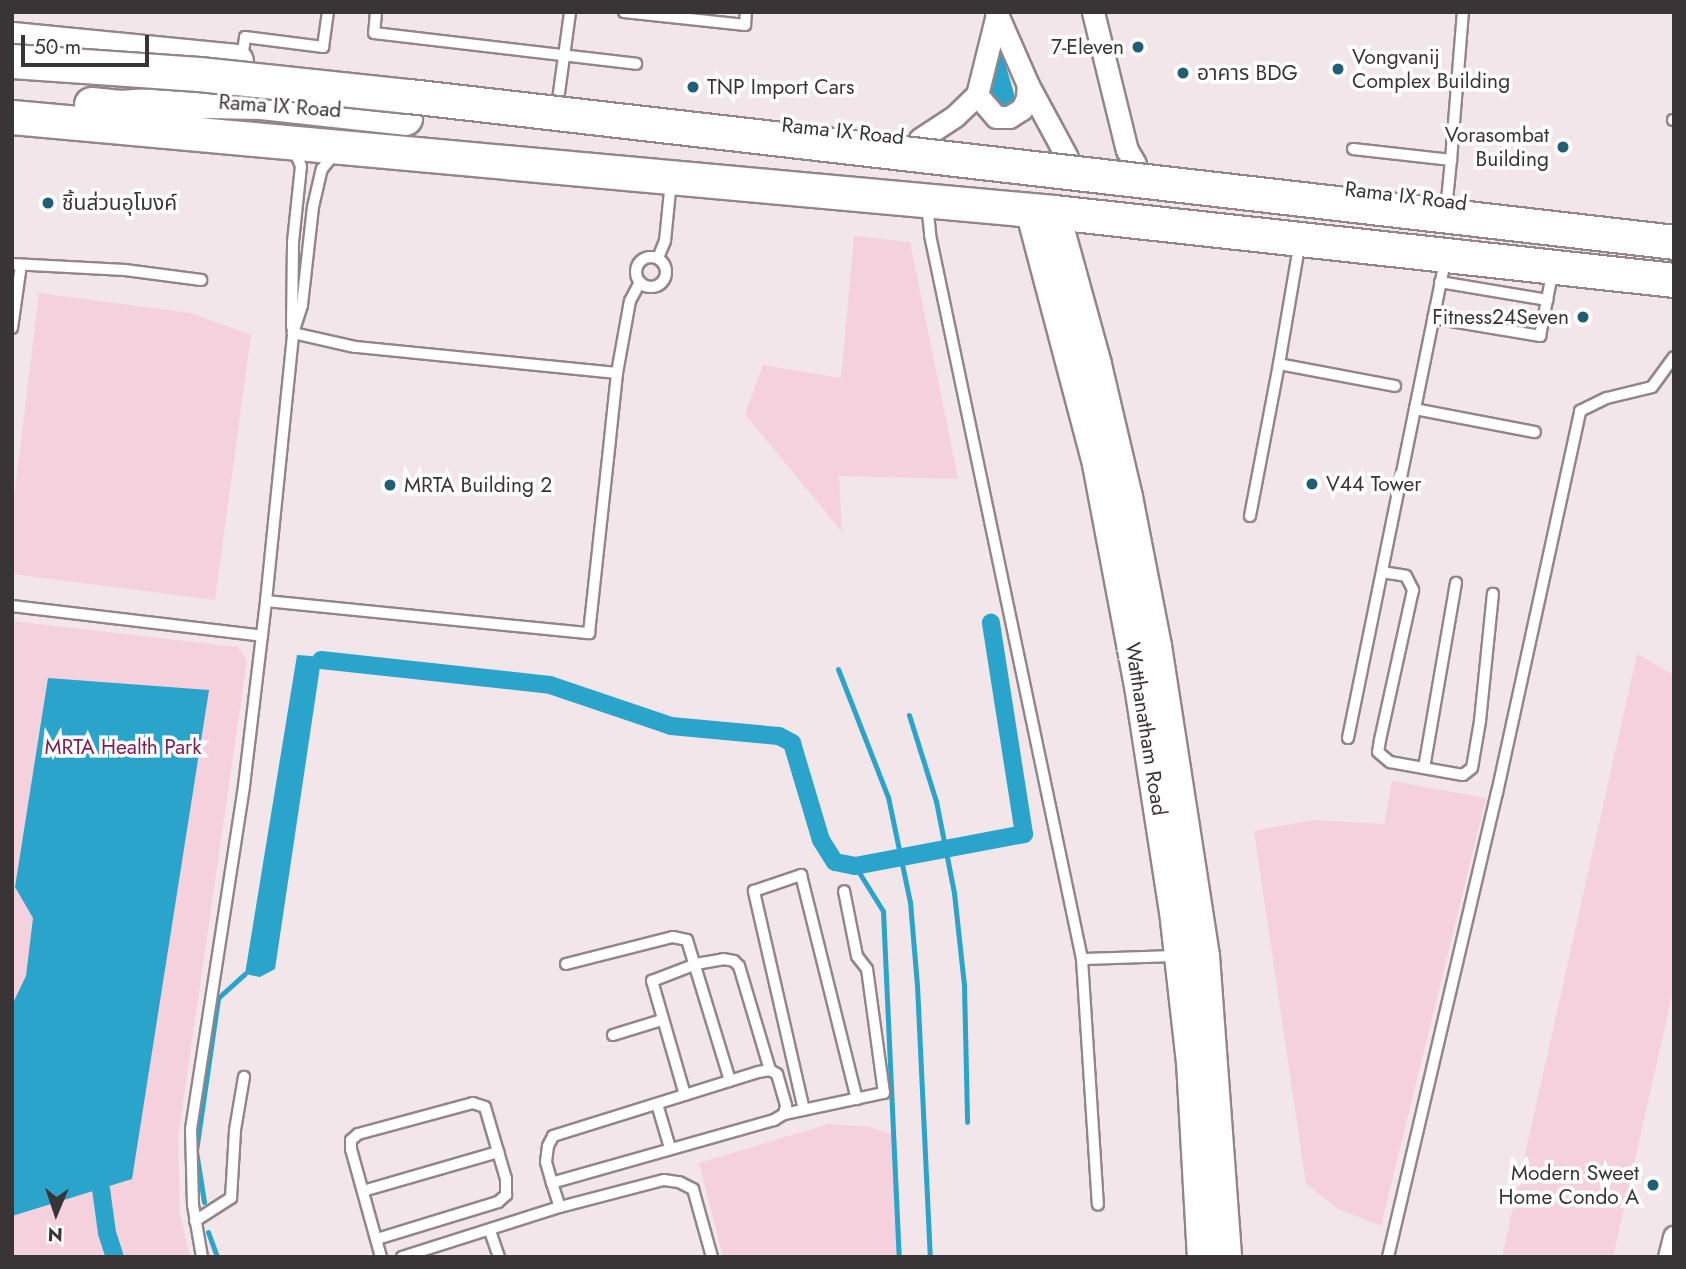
<!DOCTYPE html>
<html>
<head>
<meta charset="utf-8">
<style>
	body { margin:0 }
	#map { position:relative; width:1686px; height:1269px; overflow:hidden; background:#f3e6eb; font-family:Jost,"Noto Sans Thai",sans-serif }
	div>[style] { position:absolute }
	[style*='--x'] { left:calc(var(--x)*1px); top:calc(var(--y)*1px); width:calc(var(--w)*1px); rotate:calc(var(--a)*1deg) }
	.green>* { inset:0; background:#f5d1de }
	.water>* { inset:0; background:#2aa4cb }
	.stream>* { height:5px; margin:-2.5px; padding:0 2.5px; transform-origin:2.5px; border-radius:2.5px; background:#2aa4cb }
	.canal>* { height:18px; margin:-9px; padding:0 9px; transform-origin:9px; border-radius:9px; background:#2aa4cb }
	.roads { filter:drop-shadow(2px 0 #92868a) drop-shadow(-2px 0 #92868a) drop-shadow(0 2px #92868a) drop-shadow(0 -2px #92868a) }
	.lane>* { height:10px; margin:-5px; padding:0 5px; transform-origin:5px; border-radius:5px; background:#fff }
	.lane>.ring { margin:-5px; padding:0; box-sizing:content-box; background:none; border:10px solid #fff; border-radius:50% }
	.street>* { height:21px; margin:-10.5px; padding:0 10.5px; transform-origin:10.5px; border-radius:10.5px; background:#fff }
	.secondary>* { height:30px; margin:-15px; padding:0 15px; transform-origin:15px; border-radius:15px; background:#fff }
	.primary>* { height:33px; margin:-16.5px; padding:0 16.5px; transform-origin:16.5px; border-radius:16.5px; background:#fff }
	.bridges { filter:drop-shadow(2px 0 #92868a) drop-shadow(-2px 0 #92868a) drop-shadow(0 2px #92868a) drop-shadow(0 -2px #92868a) }
	.primary-bridge>* { height:33px; margin:-16.5px; padding:0 16.5px; transform-origin:16.5px; border-radius:16.5px; background:#fff }
	.dots>* { width:19px; height:19px; translate:-50% -50%; box-sizing:border-box; border:4px solid #fff; border-radius:50% }
	span { translate:-50% -50%; white-space:nowrap; text-align:center; line-height:1.15; -webkit-text-stroke:7px #fff; paint-order:stroke }
	.poi-label { font-size:21px; color:#393536 }
	.right { translate:-100% -50%; text-align:right }
	.left { translate:0 -50%; text-align:left }
	.street-label { font-size:21px; color:#393536 }
	.park-label { font-size:21px; color:#841d53 }
	.frame { position:absolute; inset:0; border:14px solid #393536; pointer-events:none }
	.north { position:absolute; left:21px; top:1178px; width:70px; height:70px; -webkit-text-stroke:5px #fff; paint-order:stroke; rotate:182deg; font-size:19px; font-weight:700; line-height:28px; text-align:center; color:#393536 }
	.north::after { content:''; display:block; margin:auto; width:24px; height:32px; background:#393536; clip-path:polygon(50% 0,100% 100%,50% 72%,0 100%) }
	.scale { position:absolute; left:21px; top:35px; width:128px; height:32px; box-sizing:border-box; border:4px solid #393536; border-top:0; padding-left:9px; font-size:21px; line-height:24px; white-space:nowrap; color:#393536; -webkit-text-stroke:5px #fff; paint-order:stroke }
</style>
</head>
<body>
<div id="map">
	<div class="green">
		<i style="clip-path:polygon(854px 236px,910px 242px,958px 479px,839px 476px,842px 532px,745px 414px,763px 365px,841px 378px)"></i>
		<i style="clip-path:polygon(39px 293px,191px 313px,251px 335px,215px 600px,12px 574px,12px 514px)"></i>
		<i style="clip-path:polygon(12px 621px,238px 647px,247px 660px,178px 1138px,180px 1214px,190px 1257px,12px 1257px)"></i>
		<i style="clip-path:polygon(1637px 654px,1674px 675px,1674px 987px,1613px 1257px,1502px 1257px)"></i>
		<i style="clip-path:polygon(1392px 781px,1486px 798px,1381px 1226px,1338px 1209px,1306px 1184px,1254px 831px,1313px 820px,1384px 824px)"></i>
		<i style="clip-path:polygon(829px 1124px,869px 1127px,896px 1135px,902px 1257px,723px 1257px,699px 1163px)"></i>
	</div>
	<div class="water">
		<i style="clip-path:polygon(1001px 49px,1015px 97px,1014px 104px,1000px 110px,990px 99px,997px 50px)"></i>
		<i style="clip-path:polygon(297px 655px,311px 656px,321px 660px,275px 969px,260px 977px,245px 974px)"></i>
		<i style="clip-path:polygon(48px 678px,209px 690px,132px 1179px,12px 1216px,12px 1005px,26px 976px,33px 918px,15px 887px)"></i>
	</div>
	<div class="stream">
		<i style="--x:838;--y:669;--w:137;--a:68.7"></i>
		<i style="--x:888;--y:797;--w:107;--a:78.2"></i>
		<i style="--x:910;--y:902;--w:83;--a:85.2"></i>
		<i style="--x:917;--y:985;--w:272;--a:87.3"></i>
		<i style="--x:909;--y:715;--w:90;--a:72.6"></i>
		<i style="--x:936;--y:801;--w:94;--a:78.9"></i>
		<i style="--x:954;--y:893;--w:93;--a:83.8"></i>
		<i style="--x:964;--y:985;--w:137;--a:88.7"></i>
		<i style="--x:855;--y:866;--w:53;--a:58.1"></i>
		<i style="--x:883;--y:911;--w:346;--a:87.4"></i>
		<i style="--x:204;--y:1202;--w:52;--a:-98.9"></i>
		<i style="--x:196;--y:1151;--w:155;--a:-81.8"></i>
		<i style="--x:218;--y:998;--w:36;--a:-42"></i>
		<i style="--x:208;--y:1232;--w:27;--a:70"></i>
	</div>
	<div class="canal">
		<i style="--x:321;--y:660;--w:230;--a:6.2"></i>
		<i style="--x:550;--y:685;--w:128;--a:18.7"></i>
		<i style="--x:671;--y:726;--w:108;--a:5.3"></i>
		<i style="--x:779;--y:736;--w:15;--a:28"></i>
		<i style="--x:792;--y:743;--w:101;--a:73.4"></i>
		<i style="--x:821;--y:840;--w:26;--a:58"></i>
		<i style="--x:835;--y:862;--w:20;--a:11"></i>
		<i style="--x:855;--y:866;--w:172;--a:-10.7"></i>
		<i style="--x:1024;--y:834;--w:214;--a:-98.9"></i>
		<i style="--x:101;--y:1189;--w:44;--a:82.2"></i>
		<i style="--x:107;--y:1233;--w:25;--a:72"></i>
	</div>
	<div class="roads">
		<div class="lane">
			<i style="--x:376;--y:12;--w:21;--a:95"></i>
			<i style="--x:374;--y:33;--w:264;--a:6.7"></i>
			<i style="--x:624;--y:12;--w:122;--a:6.1"></i>
			<i style="--x:745;--y:25;--w:13;--a:-86"></i>
			<i style="--x:242;--y:59;--w:22;--a:-82"></i>
			<i style="--x:245;--y:37;--w:79;--a:7.3"></i>
			<i style="--x:323;--y:47;--w:35;--a:-82"></i>
			<i style="--x:558;--y:100;--w:89;--a:-82.2"></i>
			<i style="--x:1673;--y:120;--w:1;--a:0"></i>
			<i style="--x:1353;--y:149;--w:99;--a:6.4"></i>
			<i style="--x:1451;--y:160;--w:40;--a:95.7"></i>
			<i style="--x:1451;--y:160;--w:148;--a:-85.4"></i>
			<i style="--x:927;--y:204;--w:31;--a:84"></i>
			<i style="--x:930;--y:235;--w:740;--a:78.14"></i>
			<i style="--x:1082;--y:959;--w:95;--a:-1.8"></i>
			<i style="--x:1300;--y:241;--w:125;--a:99.7"></i>
			<i style="--x:1279;--y:364;--w:118;--a:10.7"></i>
			<i class="ring" style="left:636px;top:257px;width:20px;height:20px"></i>
			<i style="--x:658;--y:258;--w:18;--a:-68"></i>
			<i style="--x:665;--y:241;--w:60;--a:-84.3"></i>
			<i style="--x:12;--y:264;--w:113;--a:3"></i>
			<i style="--x:125;--y:270;--w:77;--a:7.5"></i>
			<i style="--x:1440;--y:282;--w:109;--a:9.5"></i>
			<i style="--x:1433;--y:318;--w:109;--a:9.5"></i>
			<i style="--x:1540;--y:336;--w:68;--a:-79"></i>
			<i style="--x:292;--y:327;--w:85;--a:-89.3"></i>
			<i style="--x:293;--y:242;--w:76;--a:-84"></i>
			<i style="--x:301;--y:166;--w:17;--a:-114"></i>
			<i style="--x:12;--y:328;--w:64;--a:-81.9"></i>
			<i style="--x:617;--y:373;--w:73;--a:-79.8"></i>
			<i style="--x:630;--y:301;--w:21;--a:-62"></i>
			<i style="--x:1415;--y:409;--w:122;--a:10.9"></i>
			<i style="--x:1250;--y:516;--w:155;--a:-79.2"></i>
			<i style="--x:1382;--y:572;--w:24;--a:9"></i>
			<i style="--x:1406;--y:576;--w:16;--a:63"></i>
			<i style="--x:1413;--y:590;--w:154;--a:102.4"></i>
			<i style="--x:1380;--y:740;--w:12;--a:99"></i>
			<i style="--x:1378;--y:752;--w:16;--a:40"></i>
			<i style="--x:1390;--y:762;--w:74;--a:10.1"></i>
			<i style="--x:1463;--y:775;--w:11;--a:-38"></i>
			<i style="--x:1472;--y:768;--w:48;--a:-80.3"></i>
			<i style="--x:1480;--y:721;--w:128;--a:-84.2"></i>
			<i style="--x:266;--y:601;--w:325;--a:5.7"></i>
			<i style="--x:589;--y:633;--w:195;--a:-83.8"></i>
			<i style="--x:610;--y:439;--w:66;--a:-83.9"></i>
			<i style="--x:617;--y:373;--w:263;--a:-174.3"></i>
			<i style="--x:355;--y:347;--w:64;--a:-167.3"></i>
			<i style="--x:12;--y:606;--w:252;--a:6.8"></i>
			<i style="--x:1348;--y:738;--w:488;--a:-78.5"></i>
			<i style="--x:1424;--y:768;--w:188;--a:-80.2"></i>
			<i style="--x:1082;--y:959;--w:246;--a:86.3"></i>
			<i style="--x:566;--y:964;--w:110;--a:-14.2"></i>
			<i style="--x:673;--y:937;--w:14;--a:12"></i>
			<i style="--x:687;--y:940;--w:147;--a:73"></i>
			<i style="--x:613;--y:1035;--w:51;--a:-17"></i>
			<i style="--x:685;--y:1095;--w:119;--a:-106.1"></i>
			<i style="--x:652;--y:981;--w:47;--a:-21.1"></i>
			<i style="--x:696;--y:964;--w:27;--a:-10"></i>
			<i style="--x:723;--y:959;--w:11;--a:10"></i>
			<i style="--x:734;--y:961;--w:7;--a:45"></i>
			<i style="--x:739;--y:966;--w:109;--a:73.4"></i>
			<i style="--x:657;--y:1104;--w:46;--a:73.5"></i>
			<i style="--x:804;--y:1110;--w:225;--a:-102.9"></i>
			<i style="--x:754;--y:891;--w:50;--a:-18.8"></i>
			<i style="--x:801;--y:875;--w:231;--a:76"></i>
			<i style="--x:784;--y:1114;--w:102;--a:-11.9"></i>
			<i style="--x:884;--y:1093;--w:125;--a:-97.8"></i>
			<i style="--x:867;--y:969;--w:16;--a:-128"></i>
			<i style="--x:857;--y:956;--w:66;--a:-101.3"></i>
			<i style="--x:552;--y:1183;--w:22;--a:-106"></i>
			<i style="--x:546;--y:1162;--w:16;--a:-83"></i>
			<i style="--x:548;--y:1146;--w:11;--a:-63"></i>
			<i style="--x:553;--y:1136;--w:215;--a:-17.3"></i>
			<i style="--x:758;--y:1072;--w:12;--a:-9"></i>
			<i style="--x:770;--y:1070;--w:8;--a:30"></i>
			<i style="--x:777;--y:1074;--w:33;--a:74"></i>
			<i style="--x:786;--y:1106;--w:8;--a:104"></i>
			<i style="--x:784;--y:1114;--w:12;--a:149"></i>
			<i style="--x:774;--y:1120;--w:231;--a:164.2"></i>
			<i style="--x:552;--y:1183;--w:25;--a:72"></i>
			<i style="--x:363;--y:1191;--w:141;--a:-16.1"></i>
			<i style="--x:195;--y:1221;--w:43;--a:-32.6"></i>
			<i style="--x:231;--y:1198;--w:68;--a:-86.6"></i>
			<i style="--x:235;--y:1130;--w:54;--a:-80.4"></i>
			<i style="--x:490;--y:1231;--w:28;--a:71"></i>
			<i style="--x:377;--y:1239;--w:127;--a:-17"></i>
			<i style="--x:498;--y:1202;--w:11;--a:-41"></i>
			<i style="--x:506;--y:1195;--w:16;--a:-90"></i>
			<i style="--x:506;--y:1179;--w:75;--a:-106.3"></i>
			<i style="--x:485;--y:1107;--w:13;--a:-162"></i>
			<i style="--x:473;--y:1103;--w:119;--a:164.9"></i>
			<i style="--x:358;--y:1134;--w:9;--a:139"></i>
			<i style="--x:351;--y:1140;--w:9;--a:90"></i>
			<i style="--x:351;--y:1149;--w:112;--a:74.5"></i>
			<i style="--x:202;--y:1257;--w:53;--a:-99.8"></i>
			<i style="--x:193;--y:1205;--w:76;--a:-91.5"></i>
			<i style="--x:191;--y:1129;--w:347;--a:-81.2"></i>
			<i style="--x:244;--y:786;--w:186;--a:-83.2"></i>
			<i style="--x:266;--y:601;--w:269;--a:-84.2"></i>
			<i style="--x:293;--y:333;--w:29;--a:-72"></i>
			<i style="--x:302;--y:305;--w:99;--a:-83.6"></i>
			<i style="--x:313;--y:207;--w:39;--a:-77"></i>
			<i style="--x:322;--y:169;--w:22;--a:-51"></i>
			<i style="--x:402;--y:1257;--w:166;--a:-17.6"></i>
			<i style="--x:560;--y:1207;--w:107;--a:-14.6"></i>
			<i style="--x:664;--y:1180;--w:15;--a:8"></i>
			<i style="--x:679;--y:1182;--w:16;--a:27"></i>
			<i style="--x:693;--y:1189;--w:71;--a:74.4"></i>
			<i style="--x:1388;--y:1257;--w:477;--a:-76.8"></i>
			<i style="--x:1497;--y:793;--w:391;--a:-77.7"></i>
			<i style="--x:1580;--y:411;--w:30;--a:-26"></i>
			<i style="--x:1607;--y:398;--w:46;--a:-13.7"></i>
			<i style="--x:1652;--y:387;--w:37;--a:-54"></i>
		</div>
		<div class="street">
			<i style="--x:996;--y:12;--w:80;--a:66.3"></i>
			<i style="--x:1028;--y:85;--w:82;--a:61.6"></i>
			<i style="--x:1093;--y:12;--w:142;--a:76.2"></i>
			<i style="--x:1127;--y:150;--w:16;--a:60"></i>
			<i style="--x:977;--y:95;--w:29;--a:49"></i>
			<i style="--x:996;--y:117;--w:13;--a:0"></i>
			<i style="--x:1009;--y:117;--w:15;--a:-32"></i>
			<i style="--x:1022;--y:109;--w:12;--a:-66"></i>
			<i style="--x:1027;--y:98;--w:13;--a:-86"></i>
			<i style="--x:920;--y:139;--w:42;--a:-33.3"></i>
			<i style="--x:955;--y:116;--w:30;--a:-44"></i>
			<i style="--x:977;--y:95;--w:83;--a:-76.1"></i>
			<i style="--x:1669;--y:1257;--w:21;--a:-76"></i>
		</div>
		<div class="secondary">
			<i style="--x:1031;--y:210;--w:263;--a:75.2"></i>
			<i style="--x:1098;--y:464;--w:226;--a:79.3"></i>
			<i style="--x:1140;--y:686;--w:228;--a:81.2"></i>
			<i style="--x:1175;--y:911;--w:152;--a:83.6"></i>
			<i style="--x:1192;--y:1062;--w:195;--a:86.8"></i>
			<i style="--x:1054;--y:212;--w:159;--a:74.6"></i>
			<i style="--x:1096;--y:365;--w:136;--a:76.8"></i>
			<i style="--x:1127;--y:497;--w:152;--a:79"></i>
			<i style="--x:1156;--y:646;--w:314;--a:81.2"></i>
			<i style="--x:1204;--y:956;--w:302;--a:85.8"></i>
		</div>
		<div class="primary">
			<i style="--x:12;--y:39;--w:225;--a:5.6"></i>
			<i style="--x:91;--y:104;--w:29;--a:6"></i>
			<i style="--x:120;--y:107;--w:89;--a:-3.9"></i>
			<i style="--x:209;--y:101;--w:52;--a:1.1"></i>
			<i style="--x:261;--y:102;--w:145;--a:6.3"></i>
			<i style="--x:12;--y:117;--w:1046;--a:5.21"></i>
			<i style="--x:1054;--y:212;--w:624;--a:6.26"></i>
		</div>
	</div>
	<div class="bridges">
		<div class="primary-bridge">
			<i style="--x:12;--y:61;--w:187;--a:4"></i>
			<i style="--x:199;--y:74;--w:211;--a:6"></i>
			<i style="--x:409;--y:96;--w:1273;--a:6.58"></i>
		</div>
	</div>
	<div class="dots">
		<i style="left:1138px;top:47px;background:#1f5e74"></i>
		<i style="left:1338px;top:69px;background:#1f5e74"></i>
		<i style="left:1183px;top:73px;background:#1f5e74"></i>
		<i style="left:693px;top:87px;background:#1f5e74"></i>
		<i style="left:1563px;top:147px;background:#1f5e74"></i>
		<i style="left:48px;top:203px;background:#1f5e74"></i>
		<i style="left:1583px;top:317px;background:#1f5e74"></i>
		<i style="left:1312px;top:484px;background:#1f5e74"></i>
		<i style="left:390px;top:485px;background:#1f5e74"></i>
		<i style="left:1653px;top:1185px;background:#1f5e74"></i>
	</div>
	<div class="poi-label">
		<span class="right" style="left:1124px;top:47px">7-Eleven</span>
		<span class="left" style="left:1352px;top:69px">Vongvanij<br>Complex Building</span>
		<span class="left" style="left:1197px;top:73px">อาคาร BDG</span>
		<span class="left" style="left:707px;top:87px">TNP Import Cars</span>
		<span class="right" style="left:1549px;top:147px">Vorasombat<br>Building</span>
		<span class="left" style="left:62px;top:203px">ชิ้นส่วนอุโมงค์</span>
		<span class="right" style="left:1569px;top:317px">Fitness24Seven</span>
		<span class="left" style="left:1326px;top:484px">V44 Tower</span>
		<span class="left" style="left:404px;top:485px">MRTA Building 2</span>
		<span class="right" style="left:1639px;top:1185px">Modern Sweet<br>Home Condo A</span>
	</div>
	<div class="street-label">
		<span style="left:280px;top:106px;rotate:4deg">Rama IX Road</span>
		<span style="left:843px;top:131px;rotate:6deg">Rama IX Road</span>
		<span style="left:1406px;top:196px;rotate:7deg">Rama IX Road</span>
		<span style="left:1146px;top:729px;rotate:81deg">Watthanatham Road</span>
	</div>
	<div class="park-label">
		<span style="left:123px;top:747px">MRTA Health Park</span>
	</div>
	<div class="frame"></div>
	<div class="north">N</div>
	<div class="scale">50 m</div>
</div>
</body>
</html>
